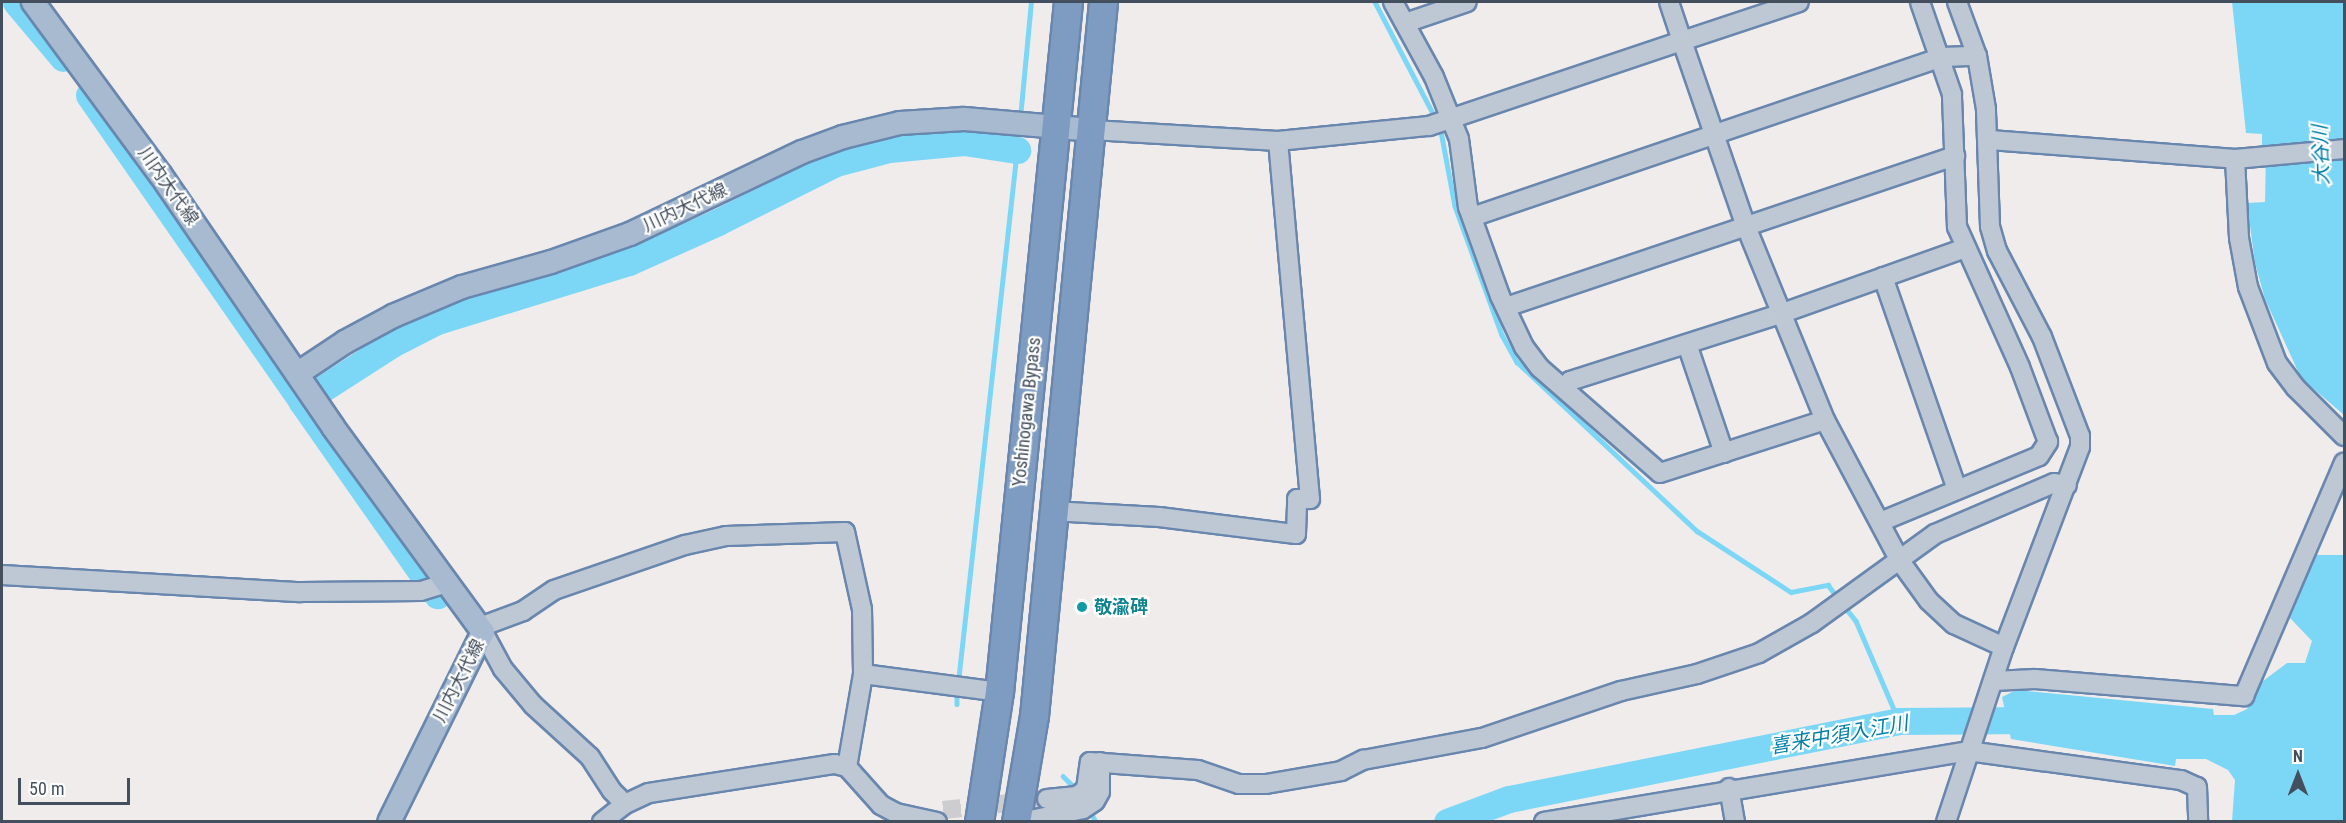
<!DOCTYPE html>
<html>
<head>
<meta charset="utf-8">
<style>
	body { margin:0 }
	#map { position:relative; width:2346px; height:823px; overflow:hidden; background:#f0ecec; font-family:"Roboto Condensed","Noto Sans JP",sans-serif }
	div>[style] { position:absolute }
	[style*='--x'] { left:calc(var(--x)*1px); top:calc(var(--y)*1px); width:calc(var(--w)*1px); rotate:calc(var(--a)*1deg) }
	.water>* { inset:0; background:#7cd7f6 }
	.stream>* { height:4.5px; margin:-2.25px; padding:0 2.25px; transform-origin:2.25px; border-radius:2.25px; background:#7cd7f6 }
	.river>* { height:27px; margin:-13.5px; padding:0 13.5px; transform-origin:13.5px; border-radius:13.5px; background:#7cd7f6 }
	.minor-tunnel>* { height:18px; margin-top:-9px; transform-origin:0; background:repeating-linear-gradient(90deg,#cdcdcf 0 18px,transparent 0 27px) }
	.roads { filter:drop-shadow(2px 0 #6987ae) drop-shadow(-2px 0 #6987ae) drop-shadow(0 2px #6987ae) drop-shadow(0 -2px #6987ae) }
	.minor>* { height:18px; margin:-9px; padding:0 9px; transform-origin:9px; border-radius:9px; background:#bec8d4 }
	.major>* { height:22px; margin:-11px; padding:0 11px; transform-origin:11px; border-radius:11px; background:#a8bad0 }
	.highway>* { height:27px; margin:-13.5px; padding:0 13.5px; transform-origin:13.5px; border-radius:13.5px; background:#7e9cc2 }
	.dots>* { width:16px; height:16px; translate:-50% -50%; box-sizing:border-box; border:3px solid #fff; border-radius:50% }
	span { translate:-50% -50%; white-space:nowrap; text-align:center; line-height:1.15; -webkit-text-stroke:4.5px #fff; paint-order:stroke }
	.street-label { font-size:18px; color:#434f5c }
	.culture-label { font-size:18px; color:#0d838f; font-weight:700 }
	.left { translate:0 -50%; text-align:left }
	.water-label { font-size:20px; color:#017faa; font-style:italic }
	.frame { position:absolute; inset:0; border:3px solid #434f5c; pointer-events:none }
	.north { position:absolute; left:2268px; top:745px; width:60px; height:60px; -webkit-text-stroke:4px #fff; paint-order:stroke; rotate:0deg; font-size:16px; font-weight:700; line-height:24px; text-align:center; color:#434f5c }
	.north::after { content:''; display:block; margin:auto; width:21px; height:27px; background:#434f5c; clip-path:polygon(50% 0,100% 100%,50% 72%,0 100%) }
	.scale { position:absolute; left:18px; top:778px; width:112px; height:27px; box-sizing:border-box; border:3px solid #434f5c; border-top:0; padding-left:8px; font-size:18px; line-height:21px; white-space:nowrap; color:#434f5c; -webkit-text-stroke:4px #fff; paint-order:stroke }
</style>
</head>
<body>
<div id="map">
	<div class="water">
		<i style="clip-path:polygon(2232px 2px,2344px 2px,2344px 415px,2301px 378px,2265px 299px,2255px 263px,2247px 203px,2265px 202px,2266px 149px,2262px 148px,2262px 134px,2246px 133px)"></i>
		<i style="clip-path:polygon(2316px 555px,2344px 555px,2344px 821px,2232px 821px,2235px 780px,2228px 770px,2206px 759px,2176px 759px,2175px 766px,2011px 739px,2002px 697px,2016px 690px,2213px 709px,2214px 715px,2234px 715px,2247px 709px,2259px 684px,2287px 663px,2305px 663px,2312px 641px,2290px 618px)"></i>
	</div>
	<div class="stream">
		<i style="--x:1375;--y:2;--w:132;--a:62.5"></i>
		<i style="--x:1020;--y:118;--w:117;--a:-84.6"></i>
		<i style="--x:1440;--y:126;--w:81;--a:79.4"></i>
		<i style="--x:1455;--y:206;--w:137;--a:70"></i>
		<i style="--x:1502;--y:335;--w:31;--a:61"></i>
		<i style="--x:1517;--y:362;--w:247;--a:43.2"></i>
		<i style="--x:1697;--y:531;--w:112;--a:33"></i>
		<i style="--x:1791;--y:592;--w:38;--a:-11"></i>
		<i style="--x:1828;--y:585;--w:18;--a:52"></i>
		<i style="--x:1844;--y:606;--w:19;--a:51"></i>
		<i style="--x:1856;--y:621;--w:109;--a:66.7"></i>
		<i style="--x:958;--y:682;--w:555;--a:-83.69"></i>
		<i style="--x:957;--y:690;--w:14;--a:90"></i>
		<i style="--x:1063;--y:776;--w:21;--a:45"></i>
		<i style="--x:1090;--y:811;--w:13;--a:61"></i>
	</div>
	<div class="river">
		<i style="--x:16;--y:2;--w:73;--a:50"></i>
		<i style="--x:89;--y:95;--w:374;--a:55.2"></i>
		<i style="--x:302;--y:402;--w:107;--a:-32.8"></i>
		<i style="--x:392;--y:344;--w:51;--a:-27.1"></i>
		<i style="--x:437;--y:321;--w:201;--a:-17.1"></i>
		<i style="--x:629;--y:262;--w:98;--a:-24.2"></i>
		<i style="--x:718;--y:222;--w:132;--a:-26.6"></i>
		<i style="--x:836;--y:163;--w:55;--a:-14.8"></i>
		<i style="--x:889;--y:149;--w:75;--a:-5.3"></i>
		<i style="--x:964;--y:142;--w:54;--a:8.6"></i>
		<i style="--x:302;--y:402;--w:236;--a:55"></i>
		<i style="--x:1447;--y:822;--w:66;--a:-20.4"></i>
		<i style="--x:1509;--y:799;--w:398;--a:-11.3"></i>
		<i style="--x:1899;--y:721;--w:144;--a:-0.4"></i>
	</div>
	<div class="minor-tunnel">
		<i style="--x:943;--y:810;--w:105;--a:-6"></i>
	</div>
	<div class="roads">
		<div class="minor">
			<i style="--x:1393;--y:2;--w:85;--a:61.3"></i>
			<i style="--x:1434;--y:77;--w:67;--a:68"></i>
			<i style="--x:1459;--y:139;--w:69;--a:82.5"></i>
			<i style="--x:1468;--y:207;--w:95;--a:70.2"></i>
			<i style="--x:1500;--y:296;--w:56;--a:64.8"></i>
			<i style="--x:1524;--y:347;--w:26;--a:53"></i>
			<i style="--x:1540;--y:368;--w:159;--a:41.2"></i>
			<i style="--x:1660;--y:473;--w:173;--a:-17.8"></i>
			<i style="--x:1669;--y:2;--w:41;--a:71.6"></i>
			<i style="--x:1682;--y:41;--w:123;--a:-18.4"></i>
			<i style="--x:1405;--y:23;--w:65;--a:-18.7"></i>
			<i style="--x:1092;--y:130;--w:186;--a:3.4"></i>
			<i style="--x:1278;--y:141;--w:152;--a:-5.7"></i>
			<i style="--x:1429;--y:126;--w:267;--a:-18.6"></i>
			<i style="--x:1682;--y:41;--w:194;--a:71"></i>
			<i style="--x:1745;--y:224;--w:212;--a:67.8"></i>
			<i style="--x:1825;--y:420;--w:160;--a:62"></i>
			<i style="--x:1900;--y:561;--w:49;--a:54.1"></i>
			<i style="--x:1929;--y:601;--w:34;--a:43"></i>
			<i style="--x:1954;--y:624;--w:55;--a:24.7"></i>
			<i style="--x:1990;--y:140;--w:246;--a:4.4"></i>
			<i style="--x:2235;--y:159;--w:109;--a:-5.2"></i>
			<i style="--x:2235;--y:159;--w:79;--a:87.1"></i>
			<i style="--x:2239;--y:238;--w:50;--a:79.6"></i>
			<i style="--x:2248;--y:287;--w:81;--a:69.1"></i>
			<i style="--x:2277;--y:363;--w:31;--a:53"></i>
			<i style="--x:2296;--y:388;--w:68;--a:45"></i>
			<i style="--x:1472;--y:217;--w:496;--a:-18.8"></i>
			<i style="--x:1942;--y:57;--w:35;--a:-2"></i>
			<i style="--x:1883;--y:277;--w:225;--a:70.8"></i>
			<i style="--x:1506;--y:307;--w:474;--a:-18.6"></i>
			<i style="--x:1687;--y:344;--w:115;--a:71.3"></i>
			<i style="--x:1566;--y:387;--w:7;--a:-56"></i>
			<i style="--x:1570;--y:381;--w:220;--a:-17.7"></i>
			<i style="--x:1780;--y:314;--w:196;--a:-19.6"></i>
			<i style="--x:1051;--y:511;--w:108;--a:3.2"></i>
			<i style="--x:1159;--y:517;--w:138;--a:7.1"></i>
			<i style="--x:1296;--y:534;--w:35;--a:-88"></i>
			<i style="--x:1297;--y:499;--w:13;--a:0"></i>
			<i style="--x:1310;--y:499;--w:359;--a:-95.1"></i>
			<i style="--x:1880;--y:522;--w:172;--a:-22.5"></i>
			<i style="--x:2039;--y:456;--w:17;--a:-57"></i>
			<i style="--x:2048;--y:442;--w:80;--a:-110.5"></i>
			<i style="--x:2020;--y:367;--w:154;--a:-114.2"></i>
			<i style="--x:1957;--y:227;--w:133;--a:-92.2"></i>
			<i style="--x:1952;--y:94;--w:97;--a:-109.2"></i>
			<i style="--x:2;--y:575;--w:299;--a:3.3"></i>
			<i style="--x:301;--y:592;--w:120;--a:-0.5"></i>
			<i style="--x:421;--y:591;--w:24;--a:-17"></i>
			<i style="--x:480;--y:627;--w:46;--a:-20.4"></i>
			<i style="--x:523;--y:611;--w:37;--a:-34"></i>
			<i style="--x:554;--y:590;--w:139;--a:-19"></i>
			<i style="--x:685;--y:545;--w:42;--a:-12.4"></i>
			<i style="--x:726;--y:536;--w:119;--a:-1.9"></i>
			<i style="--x:845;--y:532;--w:79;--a:77.6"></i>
			<i style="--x:862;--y:609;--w:65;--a:89.1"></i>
			<i style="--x:483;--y:632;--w:42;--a:61.6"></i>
			<i style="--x:503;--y:669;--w:47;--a:50.2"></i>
			<i style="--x:533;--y:705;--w:77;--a:42.4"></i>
			<i style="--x:590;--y:757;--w:40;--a:57.1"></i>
			<i style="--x:612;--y:791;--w:18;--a:45"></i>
			<i style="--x:1993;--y:681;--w:42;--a:-2.7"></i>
			<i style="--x:2035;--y:679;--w:210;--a:4.7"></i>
			<i style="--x:2244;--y:696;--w:254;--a:-66.8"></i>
			<i style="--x:847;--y:767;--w:94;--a:-80.2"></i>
			<i style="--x:863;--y:674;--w:137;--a:7.5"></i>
			<i style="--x:1729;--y:788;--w:35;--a:80"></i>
			<i style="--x:1047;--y:799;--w:30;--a:-6"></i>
			<i style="--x:1077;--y:796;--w:11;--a:-38"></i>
			<i style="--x:1086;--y:789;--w:27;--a:-82"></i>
			<i style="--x:1090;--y:762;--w:108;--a:4.2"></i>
			<i style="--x:1198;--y:770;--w:43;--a:18.9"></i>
			<i style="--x:1239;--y:784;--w:27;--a:0"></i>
			<i style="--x:1266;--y:784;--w:76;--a:-9.8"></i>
			<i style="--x:1341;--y:771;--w:25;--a:-27"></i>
			<i style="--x:1363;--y:760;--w:121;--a:-10.5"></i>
			<i style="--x:1482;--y:738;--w:147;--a:-18.7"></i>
			<i style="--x:1621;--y:691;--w:78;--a:-12.6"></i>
			<i style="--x:1697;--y:674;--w:65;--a:-18.7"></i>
			<i style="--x:1759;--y:653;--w:61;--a:-29.5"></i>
			<i style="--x:1812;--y:623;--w:152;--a:-35.9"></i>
			<i style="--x:1935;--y:534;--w:129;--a:-23.2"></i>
			<i style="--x:2054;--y:483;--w:13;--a:9"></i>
			<i style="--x:602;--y:822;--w:29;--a:-38"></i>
			<i style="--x:625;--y:804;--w:26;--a:-25"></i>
			<i style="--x:649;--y:793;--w:188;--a:-8.9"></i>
			<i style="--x:835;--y:764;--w:12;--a:14"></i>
			<i style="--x:847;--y:767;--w:51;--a:48.2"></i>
			<i style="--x:881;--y:805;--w:17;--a:28"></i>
			<i style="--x:896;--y:813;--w:42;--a:12.4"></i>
			<i style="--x:1021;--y:822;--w:63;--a:-11.8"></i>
			<i style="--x:1083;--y:809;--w:14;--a:-34"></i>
			<i style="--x:1095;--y:801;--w:10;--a:-61"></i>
			<i style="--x:1100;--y:792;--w:30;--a:-90"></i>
			<i style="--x:1544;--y:822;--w:430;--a:-9.5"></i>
			<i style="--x:1968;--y:751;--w:215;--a:7.8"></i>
			<i style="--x:2181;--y:780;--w:17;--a:24"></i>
			<i style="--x:2197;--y:787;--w:35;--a:88"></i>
			<i style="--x:1946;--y:822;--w:184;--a:-71.7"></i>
			<i style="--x:2004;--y:647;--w:214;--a:-69.2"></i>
			<i style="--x:2080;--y:447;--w:11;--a:-90"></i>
			<i style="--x:2080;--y:436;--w:106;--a:-111"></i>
			<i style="--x:2042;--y:337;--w:97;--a:-117.6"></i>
			<i style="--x:1997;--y:251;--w:26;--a:-106"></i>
			<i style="--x:1990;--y:226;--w:117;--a:-92"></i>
			<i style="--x:1986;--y:109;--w:54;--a:-99.6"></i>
			<i style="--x:1977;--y:56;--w:58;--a:-110.3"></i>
		</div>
		<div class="major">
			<i style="--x:33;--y:2;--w:214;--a:53.6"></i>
			<i style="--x:160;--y:174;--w:306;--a:55.6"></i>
			<i style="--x:333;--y:427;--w:254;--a:53.8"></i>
			<i style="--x:483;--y:632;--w:212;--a:116.3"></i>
			<i style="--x:297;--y:374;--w:58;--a:-33.7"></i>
			<i style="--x:345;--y:342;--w:55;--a:-28.4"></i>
			<i style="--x:393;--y:316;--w:75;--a:-22.8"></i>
			<i style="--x:462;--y:287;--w:92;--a:-15.7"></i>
			<i style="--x:551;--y:262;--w:84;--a:-19.5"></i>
			<i style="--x:630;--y:234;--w:191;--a:-25.5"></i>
			<i style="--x:802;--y:152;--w:44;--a:-20.1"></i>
			<i style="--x:843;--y:137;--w:59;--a:-13.8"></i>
			<i style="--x:900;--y:123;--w:64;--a:-3.6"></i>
			<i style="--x:964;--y:119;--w:128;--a:4.9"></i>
		</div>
		<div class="highway">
			<i style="--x:979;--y:822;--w:132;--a:-81.3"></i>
			<i style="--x:999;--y:692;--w:693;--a:-84.29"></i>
			<i style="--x:1016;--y:822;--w:108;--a:-80.4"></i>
			<i style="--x:1034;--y:716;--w:717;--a:-84.48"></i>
		</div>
	</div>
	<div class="dots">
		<i style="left:1082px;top:607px;background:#0f9aa8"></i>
	</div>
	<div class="street-label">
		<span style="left:168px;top:186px;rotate:55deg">川内大代線</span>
		<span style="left:685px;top:208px;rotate:-25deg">川内大代線</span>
		<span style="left:1027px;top:412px;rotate:-84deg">Yoshinogawa Bypass</span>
		<span style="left:459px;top:681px;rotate:-63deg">川内大代線</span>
	</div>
	<div class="culture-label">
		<span class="left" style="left:1094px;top:607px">敬渝碑</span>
	</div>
	<div class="water-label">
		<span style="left:2321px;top:155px;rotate:-92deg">大谷川</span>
		<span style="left:1839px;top:735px;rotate:-10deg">喜来中須入江川</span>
	</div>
	<div class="frame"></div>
	<div class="north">N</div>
	<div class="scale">50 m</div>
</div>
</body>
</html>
